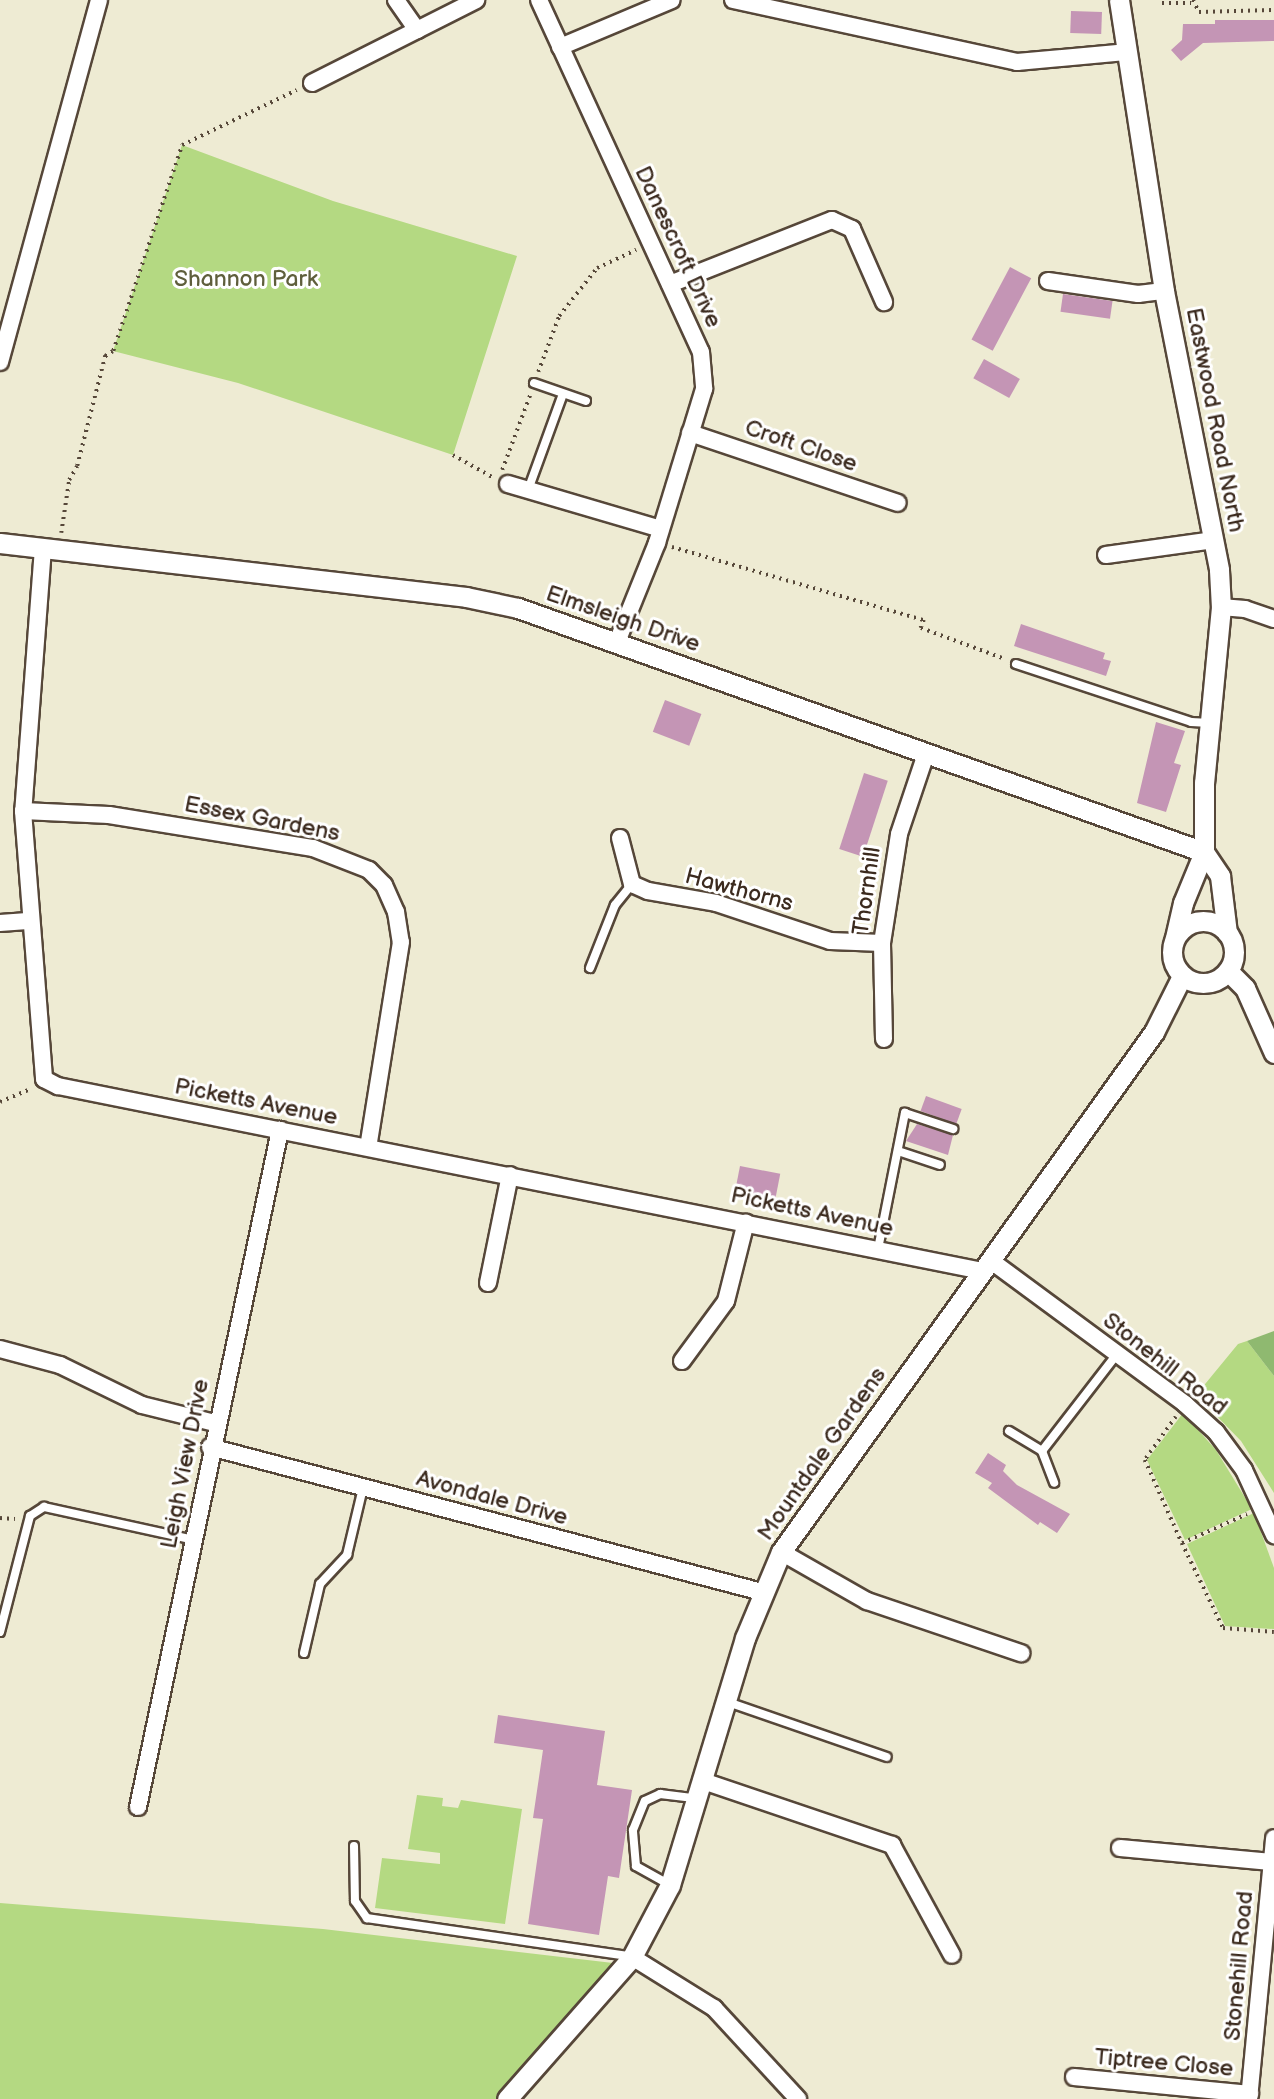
<!DOCTYPE html>
<html>
<head>
<meta charset="utf-8">
<style>
	body { margin:0 }
	#map { position:relative; width:1274px; height:2099px; overflow:hidden; background:#eeebd3; font-family:"Balsamiq Sans",sans-serif }
	div>[style] { position:absolute }
	[style*='--x'] { left:calc(var(--x)*1px); top:calc(var(--y)*1px); width:calc(var(--w)*1px); rotate:calc(var(--a)*1deg) }
	.green>* { inset:0; background:#b4d982 }
	.forest>* { inset:0; background:#8fb970 }
	.building>* { inset:0; background:#c495b5; transform-origin:0 0 }
	.path>* { height:3.5px; margin-top:-1.75px; transform-origin:0; background:repeating-linear-gradient(90deg,#564739 0 2px,transparent 0 7px) }
	.roads { filter:drop-shadow(2px 0 #564739) drop-shadow(-2px 0 #564739) drop-shadow(0 2px #564739) drop-shadow(0 -2px #564739) }
	.service>* { height:8px; margin:-4px; padding:0 4px; transform-origin:4px; border-radius:4px; background:#fff }
	.minor>* { height:16px; margin:-8px; padding:0 8px; transform-origin:8px; border-radius:8px; background:#fff }
	.tertiary>* { height:19px; margin:-9.5px; padding:0 9.5px; transform-origin:9.5px; border-radius:9.5px; background:#fff }
	.tertiary>.ring { margin:-9.5px; padding:0; box-sizing:content-box; background:none; border:19px solid #fff; border-radius:50% }
	span { translate:-50% -50%; white-space:nowrap; text-align:center; line-height:1.15; -webkit-text-stroke:6px #fff; paint-order:stroke }
	.street-label { font-size:23px; color:#3b2a1e }
	.park-label { font-size:23px; color:#5f5f3c }
</style>
</head>
<body>
<div id="map">
	<div class="green">
		<i style="clip-path:polygon(182px 145px,333px 201px,517px 256px,453px 455px,238px 383px,113px 351px)"></i>
		<i style="clip-path:polygon(1247px 1341px,1274px 1376px,1274px 1493px,1241px 1441px,1207px 1406px,1201px 1389px,1238px 1344px)"></i>
		<i style="clip-path:polygon(1183px 1413px,1216px 1450px,1252px 1509px,1185px 1540px,1147px 1460px)"></i>
		<i style="clip-path:polygon(1254px 1513px,1274px 1568px,1274px 1629px,1225px 1626px,1187px 1544px)"></i>
		<i style="clip-path:polygon(417px 1795px,443px 1798px,442px 1806px,458px 1808px,461px 1800px,522px 1809px,505px 1924px,375px 1908px,382px 1858px,440px 1864px,440px 1853px,408px 1849px)"></i>
		<i style="clip-path:polygon(0 1903px,323px 1929px,613px 1963px,505px 2099px,0 2099px)"></i>
	</div>
	<div class="forest">
		<i style="clip-path:polygon(1274px 1331px,1274px 1376px,1247px 1341px)"></i>
	</div>
	<div class="building">
		<i style="left:1071px;top:11px;width:31px;height:22px;rotate:2deg"></i>
		<i style="clip-path:polygon(1215px 20px,1274px 20px,1274px 41px,1203px 43px,1181px 61px,1171px 50px,1182px 40px,1183px 24px,1215px 24px)"></i>
		<i style="left:1010px;top:267px;width:24px;height:82px;rotate:28deg"></i>
		<i style="left:1063px;top:294px;width:50px;height:18px;rotate:8deg"></i>
		<i style="left:984px;top:359px;width:41px;height:22px;rotate:29deg"></i>
		<i style="clip-path:polygon(1021px 624px,1105px 653px,1103px 659px,1111px 661px,1106px 676px,1014px 646px)"></i>
		<i style="left:665px;top:700px;width:39px;height:34px;rotate:21deg"></i>
		<i style="clip-path:polygon(1156px 722px,1185px 731px,1174px 763px,1181px 765px,1166px 812px,1137px 803px)"></i>
		<i style="left:864px;top:773px;width:25px;height:80px;rotate:18deg"></i>
		<i style="left:926px;top:1096px;width:38px;height:16px;rotate:20deg"></i>
		<i style="clip-path:polygon(917px 1124px,953px 1135px,948px 1155px,906px 1141px)"></i>
		<i style="left:740px;top:1166px;width:41px;height:25px;rotate:11deg"></i>
		<i style="clip-path:polygon(988px 1453px,1006px 1465px,1003px 1471px,1017px 1485px,1070px 1514px,1057px 1533px,1040px 1522px,1038px 1525px,988px 1488px,992px 1483px,975px 1473px)"></i>
		<i style="clip-path:polygon(498px 1715px,605px 1731px,597px 1785px,632px 1790px,619px 1878px,608px 1876px,599px 1935px,528px 1924px,543px 1819px,533px 1818px,543px 1750px,494px 1743px)"></i>
	</div>
	<div class="path">
		<i style="--x:1193;--y:0;--w:13;--a:63"></i>
		<i style="--x:1199;--y:12;--w:75;--a:-1.5"></i>
		<i style="--x:1162;--y:3;--w:29;--a:0"></i>
		<i style="--x:538;--y:372;--w:60;--a:-69.4"></i>
		<i style="--x:559;--y:316;--w:61;--a:-51.6"></i>
		<i style="--x:597;--y:268;--w:43;--a:-24.8"></i>
		<i style="--x:453;--y:455;--w:47;--a:29.3"></i>
		<i style="--x:502;--y:470;--w:80;--a:-69.5"></i>
		<i style="--x:61;--y:533;--w:54;--a:-81.4"></i>
		<i style="--x:69;--y:480;--w:16;--a:-60"></i>
		<i style="--x:77;--y:466;--w:114;--a:-75.7"></i>
		<i style="--x:105;--y:356;--w:9;--a:-32"></i>
		<i style="--x:113;--y:351;--w:217;--a:-71.5"></i>
		<i style="--x:182;--y:145;--w:127;--a:-25.6"></i>
		<i style="--x:672;--y:547;--w:262;--a:16.2"></i>
		<i style="--x:924;--y:620;--w:9;--a:111"></i>
		<i style="--x:921;--y:628;--w:90;--a:20.3"></i>
		<i style="--x:0;--y:1102;--w:34;--a:-23"></i>
		<i style="--x:1176;--y:1417;--w:53;--a:125.8"></i>
		<i style="--x:1145;--y:1460;--w:91;--a:66"></i>
		<i style="--x:1182;--y:1543;--w:94;--a:64.2"></i>
		<i style="--x:1223;--y:1628;--w:51;--a:4.5"></i>
		<i style="--x:0;--y:1518;--w:15;--a:4"></i>
		<i style="--x:1182;--y:1543;--w:71;--a:-24"></i>
	</div>
	<div class="roads">
		<div class="service">
			<i style="--x:534;--y:383;--w:55;--a:19.1"></i>
			<i style="--x:528;--y:490;--w:102;--a:-70"></i>
			<i style="--x:1016;--y:664;--w:184;--a:18.3"></i>
			<i style="--x:1191;--y:722;--w:19;--a:3"></i>
			<i style="--x:590;--y:968;--w:68;--a:-68.4"></i>
			<i style="--x:615;--y:905;--w:27;--a:-51"></i>
			<i style="--x:898;--y:1151;--w:44;--a:18.4"></i>
			<i style="--x:878;--y:1249;--w:139;--a:-78.8"></i>
			<i style="--x:905;--y:1113;--w:51;--a:18.4"></i>
			<i style="--x:1009;--y:1431;--w:39;--a:31"></i>
			<i style="--x:1042;--y:1451;--w:34;--a:69"></i>
			<i style="--x:1042;--y:1451;--w:123;--a:-52.3"></i>
			<i style="--x:0;--y:1632;--w:120;--a:-75.5"></i>
			<i style="--x:30;--y:1516;--w:17;--a:-33"></i>
			<i style="--x:44;--y:1507;--w:154;--a:12.4"></i>
			<i style="--x:304;--y:1653;--w:71;--a:-76.9"></i>
			<i style="--x:320;--y:1584;--w:40;--a:-47"></i>
			<i style="--x:347;--y:1555;--w:69;--a:-76.6"></i>
			<i style="--x:725;--y:1701;--w:171;--a:19.1"></i>
			<i style="--x:354;--y:1846;--w:55;--a:89"></i>
			<i style="--x:355;--y:1901;--w:21;--a:55"></i>
			<i style="--x:367;--y:1918;--w:265;--a:8.3"></i>
			<i style="--x:670;--y:1885;--w:39;--a:-151"></i>
			<i style="--x:636;--y:1866;--w:36;--a:-95"></i>
			<i style="--x:633;--y:1830;--w:31;--a:-68"></i>
			<i style="--x:645;--y:1801;--w:17;--a:-25"></i>
			<i style="--x:660;--y:1794;--w:34;--a:7"></i>
		</div>
		<div class="minor">
			<i style="--x:396;--y:0;--w:37;--a:55"></i>
			<i style="--x:539;--y:0;--w:387;--a:65.3"></i>
			<i style="--x:701;--y:352;--w:37;--a:85"></i>
			<i style="--x:704;--y:389;--w:161;--a:107"></i>
			<i style="--x:657;--y:543;--w:107;--a:112"></i>
			<i style="--x:733;--y:0;--w:291;--a:12.3"></i>
			<i style="--x:1017;--y:62;--w:109;--a:-5.2"></i>
			<i style="--x:560;--y:47;--w:121;--a:-22.8"></i>
			<i style="--x:312;--y:83;--w:184;--a:-26.8"></i>
			<i style="--x:1048;--y:281;--w:91;--a:8.2"></i>
			<i style="--x:1138;--y:294;--w:26;--a:-7"></i>
			<i style="--x:670;--y:284;--w:174;--a:-21.6"></i>
			<i style="--x:832;--y:220;--w:22;--a:24"></i>
			<i style="--x:852;--y:229;--w:80;--a:66.3"></i>
			<i style="--x:0;--y:362;--w:375;--a:-74.7"></i>
			<i style="--x:690;--y:433;--w:219;--a:18.6"></i>
			<i style="--x:508;--y:484;--w:159;--a:16.4"></i>
			<i style="--x:43;--y:548;--w:264;--a:94.3"></i>
			<i style="--x:23;--y:811;--w:269;--a:85.5"></i>
			<i style="--x:44;--y:1079;--w:16;--a:27"></i>
			<i style="--x:58;--y:1086;--w:942;--a:11.32"></i>
			<i style="--x:1106;--y:555;--w:109;--a:-7.9"></i>
			<i style="--x:1221;--y:607;--w:24;--a:5"></i>
			<i style="--x:1245;--y:609;--w:31;--a:19"></i>
			<i style="--x:23;--y:811;--w:86;--a:2.7"></i>
			<i style="--x:109;--y:815;--w:207;--a:9.2"></i>
			<i style="--x:313;--y:848;--w:60;--a:21.4"></i>
			<i style="--x:369;--y:870;--w:21;--a:45"></i>
			<i style="--x:384;--y:885;--w:30;--a:66"></i>
			<i style="--x:396;--y:912;--w:30;--a:81"></i>
			<i style="--x:401;--y:942;--w:208;--a:99.1"></i>
			<i style="--x:620;--y:838;--w:48;--a:75.4"></i>
			<i style="--x:632;--y:884;--w:17;--a:24"></i>
			<i style="--x:648;--y:891;--w:69;--a:10"></i>
			<i style="--x:716;--y:903;--w:120;--a:18.4"></i>
			<i style="--x:830;--y:941;--w:52;--a:2.2"></i>
			<i style="--x:0;--y:923;--w:31;--a:-4"></i>
			<i style="--x:884;--y:1039;--w:96;--a:-91.2"></i>
			<i style="--x:882;--y:943;--w:110;--a:-81.1"></i>
			<i style="--x:899;--y:834;--w:84;--a:-71.4"></i>
			<i style="--x:990;--y:1260;--w:242;--a:36.4"></i>
			<i style="--x:1185;--y:1404;--w:42;--a:42.1"></i>
			<i style="--x:1216;--y:1432;--w:47;--a:53.6"></i>
			<i style="--x:1244;--y:1470;--w:72;--a:65.2"></i>
			<i style="--x:488;--y:1283;--w:110;--a:-78.5"></i>
			<i style="--x:0;--y:1349;--w:62;--a:14.9"></i>
			<i style="--x:60;--y:1365;--w:91;--a:26"></i>
			<i style="--x:142;--y:1405;--w:75;--a:13.9"></i>
			<i style="--x:682;--y:1361;--w:74;--a:-53.7"></i>
			<i style="--x:726;--y:1301;--w:81;--a:-75.8"></i>
			<i style="--x:210;--y:1447;--w:571;--a:14.72"></i>
			<i style="--x:781;--y:1552;--w:99;--a:29.7"></i>
			<i style="--x:867;--y:1601;--w:163;--a:18.7"></i>
			<i style="--x:703;--y:1781;--w:200;--a:18.7"></i>
			<i style="--x:892;--y:1845;--w:125;--a:61.4"></i>
			<i style="--x:138;--y:1807;--w:692;--a:-78.15"></i>
			<i style="--x:1120;--y:1848;--w:153;--a:5.3"></i>
			<i style="--x:632;--y:1957;--w:97;--a:31.9"></i>
			<i style="--x:714;--y:2008;--w:124;--a:47.3"></i>
			<i style="--x:1074;--y:2077;--w:177;--a:5.5"></i>
			<i style="--x:1249;--y:2099;--w:262;--a:-84.5"></i>
		</div>
		<div class="tertiary">
			<i style="--x:1119;--y:0;--w:294;--a:81.2"></i>
			<i style="--x:1164;--y:291;--w:284;--a:78.8"></i>
			<i style="--x:1219;--y:570;--w:37;--a:87"></i>
			<i style="--x:1221;--y:607;--w:177;--a:95.5"></i>
			<i style="--x:1204;--y:783;--w:69;--a:90"></i>
			<i style="--x:1204;--y:852;--w:55;--a:112.4"></i>
			<i style="--x:1183;--y:903;--w:35;--a:103"></i>
			<i style="--x:0;--y:543;--w:469;--a:6.6"></i>
			<i style="--x:466;--y:597;--w:53;--a:11.9"></i>
			<i style="--x:518;--y:608;--w:728;--a:19.58"></i>
			<i style="--x:1204;--y:852;--w:29;--a:56"></i>
			<i style="--x:1220;--y:876;--w:57;--a:83"></i>
			<i class="ring" style="left:1172px;top:921px;width:43px;height:43px"></i>
			<i style="--x:1228;--y:971;--w:24;--a:45"></i>
			<i style="--x:1245;--y:988;--w:71;--a:66"></i>
			<i style="--x:507;--y:2099;--w:189;--a:-48.6"></i>
			<i style="--x:632;--y:1957;--w:81;--a:-62.2"></i>
			<i style="--x:670;--y:1885;--w:258;--a:-73.1"></i>
			<i style="--x:745;--y:1638;--w:93;--a:-67.3"></i>
			<i style="--x:781;--y:1552;--w:640;--a:-54.35"></i>
			<i style="--x:1154;--y:1032;--w:63;--a:-63.4"></i>
		</div>
	</div>
	<div class="street-label">
		<span style="left:678px;top:247px;rotate:65deg">Danescroft Drive</span>
		<span style="left:1215px;top:420px;rotate:79deg">Eastwood Road North</span>
		<span style="left:801px;top:446px;rotate:19deg">Croft Close</span>
		<span style="left:623px;top:619px;rotate:19deg">Elmsleigh Drive</span>
		<span style="left:262px;top:819px;rotate:11deg">Essex Gardens</span>
		<span style="left:739px;top:890px;rotate:15deg">Hawthorns</span>
		<span style="left:867px;top:891px;rotate:-82deg">Thornhill</span>
		<span style="left:256px;top:1102px;rotate:11deg">Picketts Avenue</span>
		<span style="left:812px;top:1212px;rotate:12deg">Picketts Avenue</span>
		<span style="left:1165px;top:1364px;rotate:38deg">Stonehill Road</span>
		<span style="left:822px;top:1454px;rotate:-55deg">Mountdale Gardens</span>
		<span style="left:185px;top:1464px;rotate:-79deg">Leigh View Drive</span>
		<span style="left:492px;top:1498px;rotate:15deg">Avondale Drive</span>
		<span style="left:1239px;top:1966px;rotate:-85deg">Stonehill Road</span>
		<span style="left:1164px;top:2063px;rotate:5deg">Tiptree Close</span>
	</div>
	<div class="park-label">
		<span style="left:246px;top:279px">Shannon Park</span>
	</div>
</div>
</body>
</html>
